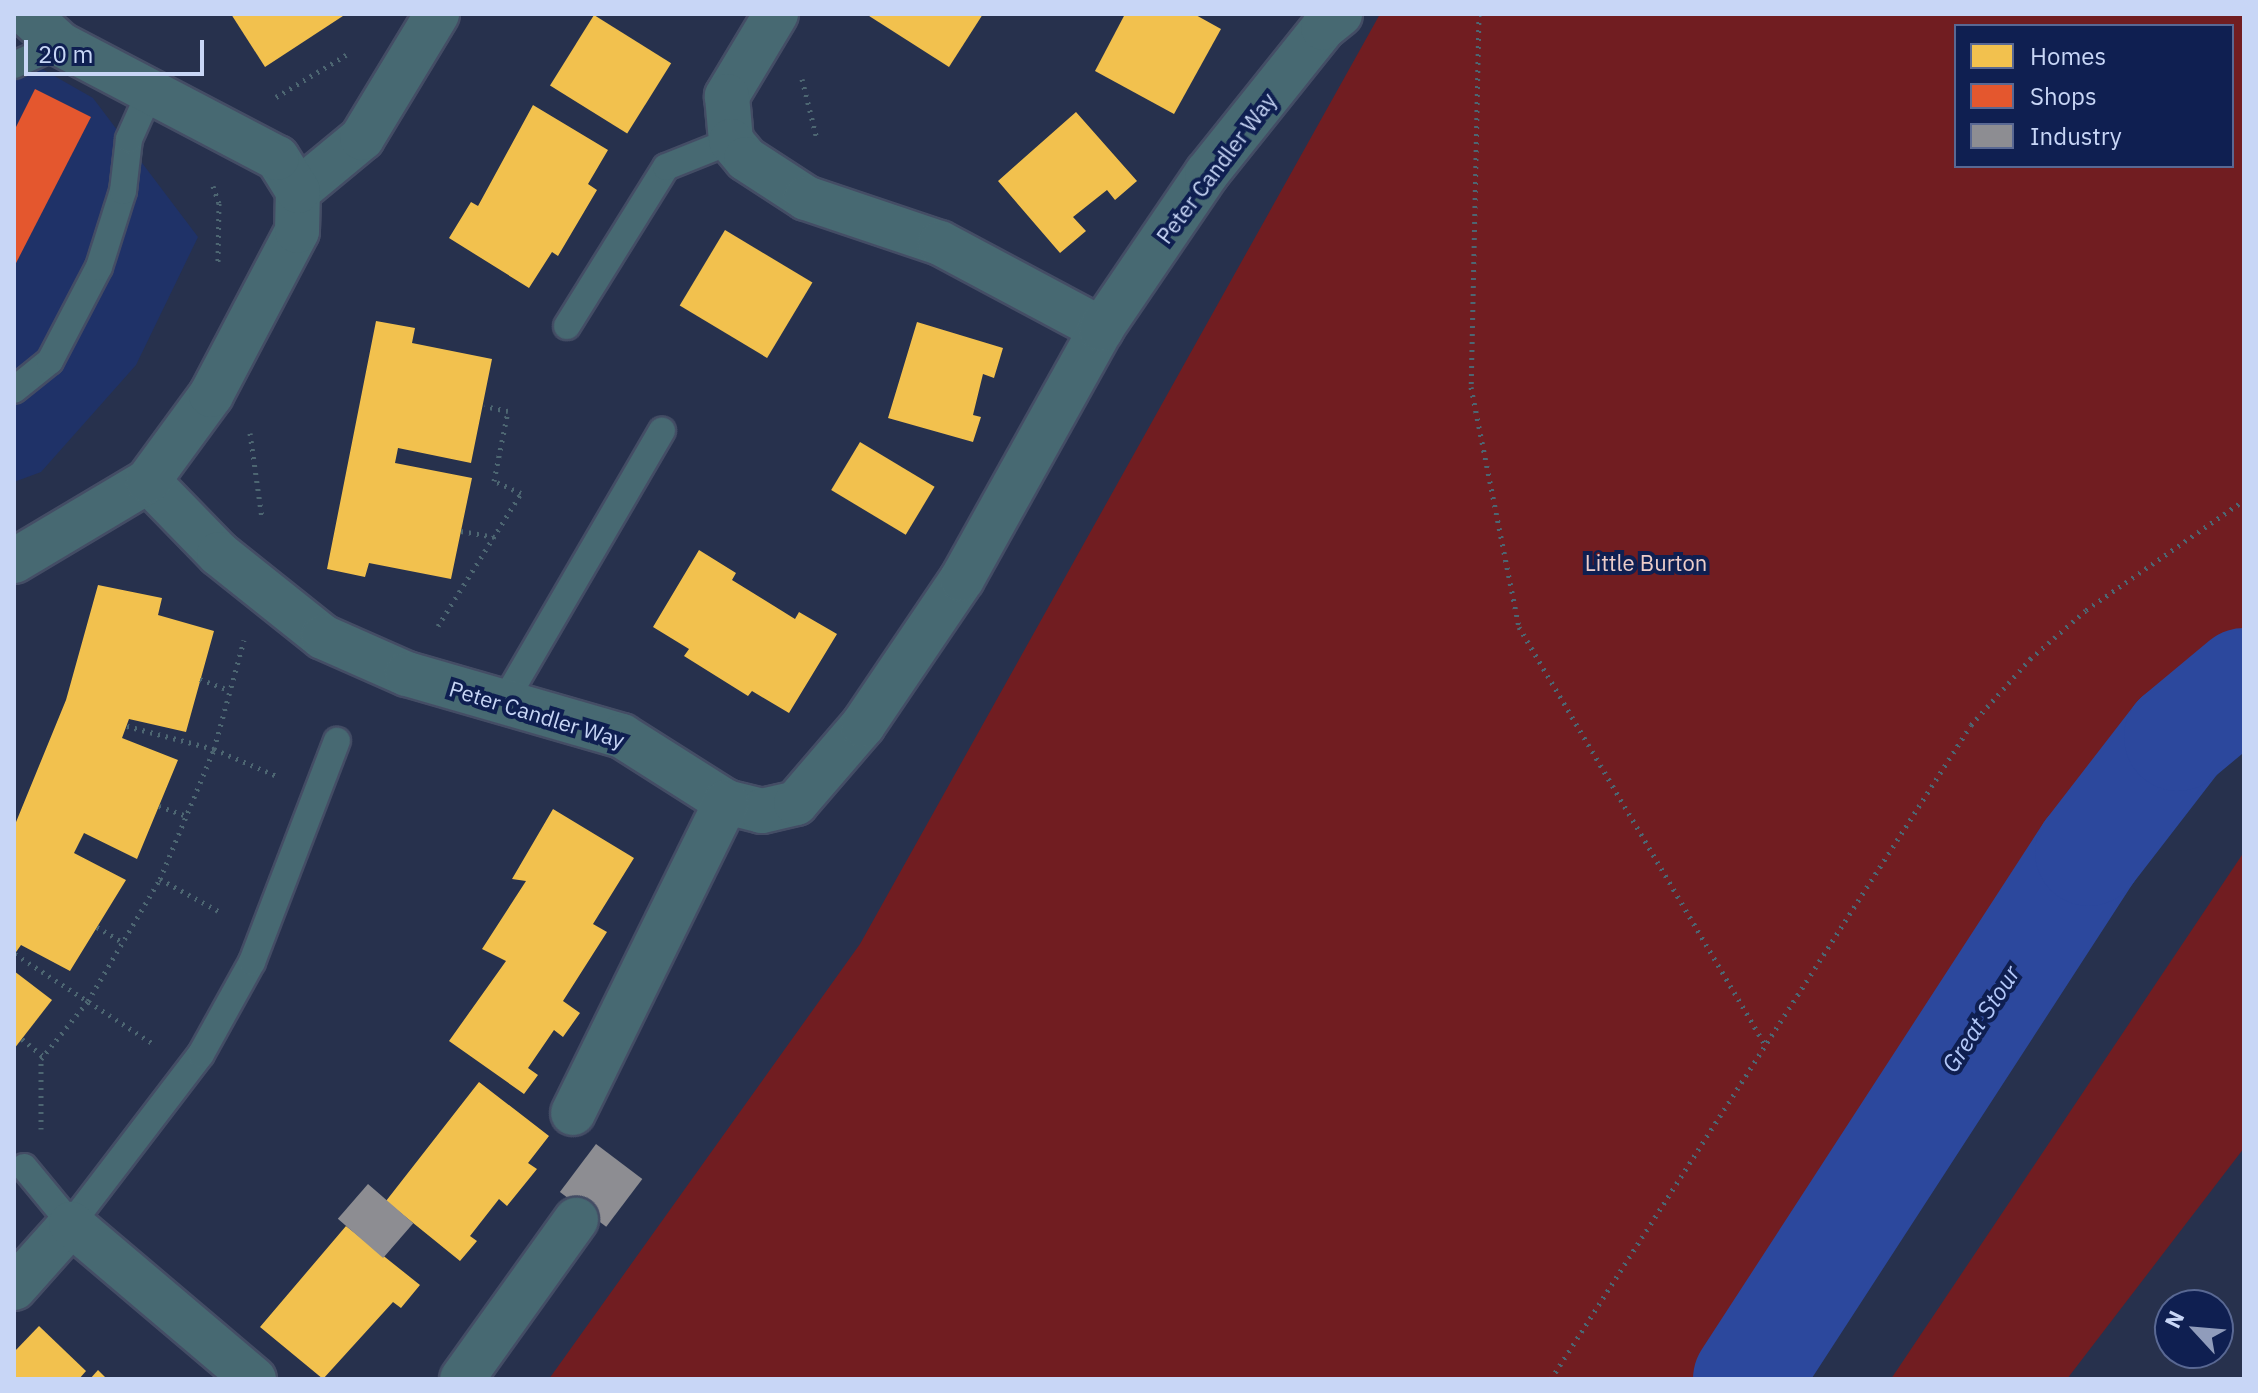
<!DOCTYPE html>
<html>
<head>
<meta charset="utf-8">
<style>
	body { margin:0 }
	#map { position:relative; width:2258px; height:1393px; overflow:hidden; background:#27314d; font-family:"IBM Plex Sans",sans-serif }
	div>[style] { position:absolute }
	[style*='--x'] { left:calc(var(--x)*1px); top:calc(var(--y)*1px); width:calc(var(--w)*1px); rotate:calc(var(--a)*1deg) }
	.built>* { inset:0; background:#1f3268 }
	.green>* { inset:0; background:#711d21 }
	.homes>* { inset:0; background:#f2c14e; transform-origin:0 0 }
	.shops>* { inset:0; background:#e4572e }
	.industry>* { inset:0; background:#8d8d92; transform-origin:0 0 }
	.river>* { height:108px; margin:-54px; padding:0 54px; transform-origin:54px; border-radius:54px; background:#2c489d }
	.path>* { height:5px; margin-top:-2.5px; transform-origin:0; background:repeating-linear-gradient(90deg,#4d6672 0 2px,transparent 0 8px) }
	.roads { filter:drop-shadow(2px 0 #444d65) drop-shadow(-2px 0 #444d65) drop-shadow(0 2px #444d65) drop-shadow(0 -2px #444d65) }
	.service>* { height:26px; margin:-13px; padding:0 13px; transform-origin:13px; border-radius:13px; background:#476972 }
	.minor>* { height:44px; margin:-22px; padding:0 22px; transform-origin:22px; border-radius:22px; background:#476972 }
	span { translate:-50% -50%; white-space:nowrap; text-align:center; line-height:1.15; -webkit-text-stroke:8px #0f1f51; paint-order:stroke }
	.street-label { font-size:22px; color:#c8d6f6 }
	.park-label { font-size:22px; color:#edcdc9 }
	.water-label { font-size:24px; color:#b3c8f9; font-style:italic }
	.frame { position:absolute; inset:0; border:16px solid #c8d6f6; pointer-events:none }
	.legend { position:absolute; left:1954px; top:24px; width:280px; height:144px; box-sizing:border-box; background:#0f1f51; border:2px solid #596893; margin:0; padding:10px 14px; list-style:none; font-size:24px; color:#c8d6f6 }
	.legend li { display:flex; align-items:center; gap:16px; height:40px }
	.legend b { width:40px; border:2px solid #596893 }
	.north { position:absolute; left:2154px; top:1289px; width:80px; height:80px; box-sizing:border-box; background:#0f1f51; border:2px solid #596893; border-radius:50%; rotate:296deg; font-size:22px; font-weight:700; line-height:32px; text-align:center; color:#c8d6f6 }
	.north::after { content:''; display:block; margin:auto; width:28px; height:36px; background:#909cbb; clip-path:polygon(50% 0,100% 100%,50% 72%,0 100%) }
	.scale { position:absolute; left:24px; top:40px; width:180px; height:36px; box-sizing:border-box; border:4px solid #c8d6f6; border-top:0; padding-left:10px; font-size:24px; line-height:28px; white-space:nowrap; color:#c8d6f6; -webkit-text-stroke:6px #0f1f51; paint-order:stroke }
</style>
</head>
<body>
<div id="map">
	<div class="built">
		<i style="clip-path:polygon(14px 53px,93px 98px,198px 237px,136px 365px,41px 472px,14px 482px)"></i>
	</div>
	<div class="green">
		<i style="clip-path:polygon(evenodd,1380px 14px,2244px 14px,2244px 634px,2178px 680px,2011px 911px,1706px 1379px,549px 1379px,860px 944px,1380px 14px,2232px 26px,2232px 166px,1956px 166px,1956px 26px,2232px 26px)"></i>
		<i style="clip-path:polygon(2244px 852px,2244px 1148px,2067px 1379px,1891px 1379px)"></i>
	</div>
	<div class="homes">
		<i style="clip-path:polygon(231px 14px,346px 14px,265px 67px)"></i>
		<i style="clip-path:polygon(866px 14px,983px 14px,949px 67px)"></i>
		<i style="clip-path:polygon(1125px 14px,1194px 14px,1221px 29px,1174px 114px,1095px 71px)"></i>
		<i style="left:594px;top:15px;width:91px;height:83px;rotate:32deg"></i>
		<i style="clip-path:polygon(533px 105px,608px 150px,588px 184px,597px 190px,558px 256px,552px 252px,529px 288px,449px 238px,471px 202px,478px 206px)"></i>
		<i style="clip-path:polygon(1076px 112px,1137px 181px,1115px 200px,1107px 190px,1073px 217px,1086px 231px,1060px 253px,998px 181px)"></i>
		<i style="left:725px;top:230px;width:102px;height:88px;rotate:31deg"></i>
		<i style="clip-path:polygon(376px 321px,415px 328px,412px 343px,492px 359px,471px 463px,398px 448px,395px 463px,472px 478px,451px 579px,369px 563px,365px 577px,327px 569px)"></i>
		<i style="clip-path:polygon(917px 322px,1003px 348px,994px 378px,983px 374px,973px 415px,981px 417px,973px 442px,888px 418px)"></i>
		<i style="left:860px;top:442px;width:87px;height:56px;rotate:31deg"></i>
		<i style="clip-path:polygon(699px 550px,736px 573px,732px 580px,795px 619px,799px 612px,837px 634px,789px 713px,752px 691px,748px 696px,684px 656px,689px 649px,653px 627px)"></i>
		<i style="clip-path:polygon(98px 585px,162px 598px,158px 615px,214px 631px,186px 732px,129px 719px,122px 738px,178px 760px,137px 859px,84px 833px,74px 853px,126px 880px,70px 971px,21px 945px,14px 955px,14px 827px,66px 700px)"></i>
		<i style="clip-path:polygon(553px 809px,634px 858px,593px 924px,607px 932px,563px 1001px,580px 1013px,563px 1037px,554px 1030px,528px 1068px,538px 1075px,524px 1094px,449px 1041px,506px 961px,482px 949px,526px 881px,512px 879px)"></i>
		<i style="clip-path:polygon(14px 971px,52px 1000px,14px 1049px)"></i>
		<i style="clip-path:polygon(479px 1082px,549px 1136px,528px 1163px,537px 1169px,507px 1206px,499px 1199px,470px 1236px,477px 1241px,460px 1261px,386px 1201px)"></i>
		<i style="clip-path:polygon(346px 1226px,420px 1285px,401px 1308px,393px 1302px,323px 1379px,260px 1327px)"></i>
		<i style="clip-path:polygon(39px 1326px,86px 1371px,79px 1379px,14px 1379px,14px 1352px)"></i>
		<i style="clip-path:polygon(98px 1370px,107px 1379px,90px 1379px)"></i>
	</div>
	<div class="shops">
		<i style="clip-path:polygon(35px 89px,91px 117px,14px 267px,14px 131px)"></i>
	</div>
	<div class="industry">
		<i style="left:596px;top:1144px;width:58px;height:60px;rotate:37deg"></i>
		<i style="left:368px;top:1184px;width:60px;height:46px;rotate:41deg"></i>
	</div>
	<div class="river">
		<i style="--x:1747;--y:1379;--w:628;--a:-57.02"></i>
		<i style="--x:2089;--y:852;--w:145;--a:-52.3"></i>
		<i style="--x:2178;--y:737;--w:86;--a:-39.8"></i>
	</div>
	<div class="path">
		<i style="--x:1479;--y:14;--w:373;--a:91.2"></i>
		<i style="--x:1471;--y:387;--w:245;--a:78.7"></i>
		<i style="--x:1519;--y:627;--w:486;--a:59.5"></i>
		<i style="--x:802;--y:79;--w:62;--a:76"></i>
		<i style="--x:276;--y:97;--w:82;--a:-31"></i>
		<i style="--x:213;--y:186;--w:18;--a:71"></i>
		<i style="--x:219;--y:203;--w:60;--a:91"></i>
		<i style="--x:250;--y:433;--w:86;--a:82"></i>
		<i style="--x:461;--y:531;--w:34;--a:10"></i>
		<i style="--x:438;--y:626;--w:157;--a:-58"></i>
		<i style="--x:521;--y:493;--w:30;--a:-156"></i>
		<i style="--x:494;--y:481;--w:71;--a:-78.7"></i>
		<i style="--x:508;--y:411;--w:24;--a:-168"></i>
		<i style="--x:200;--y:679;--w:31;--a:21"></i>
		<i style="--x:127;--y:726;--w:90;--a:14.8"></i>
		<i style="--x:214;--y:749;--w:69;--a:23.2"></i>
		<i style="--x:159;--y:806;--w:29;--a:20"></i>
		<i style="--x:160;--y:879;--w:71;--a:28.7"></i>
		<i style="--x:97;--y:927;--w:29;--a:31"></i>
		<i style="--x:15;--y:954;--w:163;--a:33"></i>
		<i style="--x:22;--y:1039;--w:27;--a:39"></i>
		<i style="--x:41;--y:1129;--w:70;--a:-90"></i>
		<i style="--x:41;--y:1059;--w:75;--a:-51"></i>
		<i style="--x:88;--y:1001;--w:142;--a:-59.5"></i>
		<i style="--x:160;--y:879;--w:141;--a:-67.4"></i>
		<i style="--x:214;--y:749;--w:113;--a:-74.6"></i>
		<i style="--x:1551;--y:1379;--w:777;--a:-57.29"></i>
		<i style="--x:1971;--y:725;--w:89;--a:-48.2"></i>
		<i style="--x:2030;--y:659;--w:74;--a:-41.2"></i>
		<i style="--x:2086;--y:610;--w:193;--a:-34.8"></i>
	</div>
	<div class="roads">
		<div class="service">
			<i style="--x:14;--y:65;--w:51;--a:-24.5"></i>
			<i style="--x:567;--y:326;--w:187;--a:-58.1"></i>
			<i style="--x:666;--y:167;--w:70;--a:-21.8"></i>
			<i style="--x:14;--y:390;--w:46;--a:-38.9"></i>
			<i style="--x:50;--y:361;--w:106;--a:-62.5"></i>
			<i style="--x:99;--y:267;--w:80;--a:-72.5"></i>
			<i style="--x:123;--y:191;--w:52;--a:-83.4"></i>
			<i style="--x:129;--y:139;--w:49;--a:-66"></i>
			<i style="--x:504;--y:702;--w:314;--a:-59.8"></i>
			<i style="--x:24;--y:1167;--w:74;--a:50.5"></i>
			<i style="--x:71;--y:1224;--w:214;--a:-52.6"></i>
			<i style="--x:201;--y:1054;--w:105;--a:-61"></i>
			<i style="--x:252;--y:962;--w:237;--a:-69"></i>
		</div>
		<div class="minor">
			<i style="--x:776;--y:14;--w:96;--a:120.9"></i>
			<i style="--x:727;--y:96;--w:45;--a:84.9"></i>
			<i style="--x:731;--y:141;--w:23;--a:50"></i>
			<i style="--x:746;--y:159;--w:72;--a:33"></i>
			<i style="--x:806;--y:198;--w:141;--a:18.6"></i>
			<i style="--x:940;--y:243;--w:183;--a:28.1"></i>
			<i style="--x:298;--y:191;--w:83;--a:-39.6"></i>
			<i style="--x:362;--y:138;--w:145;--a:-58.8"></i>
			<i style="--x:148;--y:481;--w:102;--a:45.8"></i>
			<i style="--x:219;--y:554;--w:133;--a:38.6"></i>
			<i style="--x:323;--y:637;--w:92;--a:23.8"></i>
			<i style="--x:407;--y:674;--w:224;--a:16.1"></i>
			<i style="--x:622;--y:736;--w:123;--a:32.4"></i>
			<i style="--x:726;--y:802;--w:37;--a:14"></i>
			<i style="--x:762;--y:811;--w:35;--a:-13"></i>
			<i style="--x:796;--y:803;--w:103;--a:-49.3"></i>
			<i style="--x:863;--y:725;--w:176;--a:-55.9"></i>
			<i style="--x:962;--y:579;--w:286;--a:-60.9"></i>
			<i style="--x:1101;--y:329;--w:189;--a:-55.8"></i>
			<i style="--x:1207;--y:173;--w:186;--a:-51.3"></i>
			<i style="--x:1323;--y:28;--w:22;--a:-39"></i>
			<i style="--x:14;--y:561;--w:156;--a:-30.8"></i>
			<i style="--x:148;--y:481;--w:107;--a:-53.8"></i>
			<i style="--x:211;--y:395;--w:185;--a:-62.3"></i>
			<i style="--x:297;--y:231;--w:40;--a:-88.6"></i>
			<i style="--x:298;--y:191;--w:39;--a:-122"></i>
			<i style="--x:277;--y:158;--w:245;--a:-152.3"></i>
			<i style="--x:60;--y:44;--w:45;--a:-137.7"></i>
			<i style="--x:573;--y:1113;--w:347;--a:-63.8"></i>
			<i style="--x:14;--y:1288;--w:86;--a:-48.3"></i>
			<i style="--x:71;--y:1224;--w:240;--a:40.3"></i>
			<i style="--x:462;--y:1379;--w:196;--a:-54.4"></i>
		</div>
	</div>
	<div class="street-label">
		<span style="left:1216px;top:168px;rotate:-53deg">Peter Candler Way</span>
		<span style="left:537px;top:714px;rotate:17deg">Peter Candler Way</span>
	</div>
	<div class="park-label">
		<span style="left:1646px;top:563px">Little Burton</span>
	</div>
	<div class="water-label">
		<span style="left:1981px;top:1019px;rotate:-57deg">Great Stour</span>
	</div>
	<div class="frame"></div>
	<ul class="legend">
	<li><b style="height:22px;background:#f2c14e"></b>Homes</li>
	<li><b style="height:22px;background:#e4572e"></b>Shops</li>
	<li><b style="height:22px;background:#8d8d92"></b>Industry</li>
	</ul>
	<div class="north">N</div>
	<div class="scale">20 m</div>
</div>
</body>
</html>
